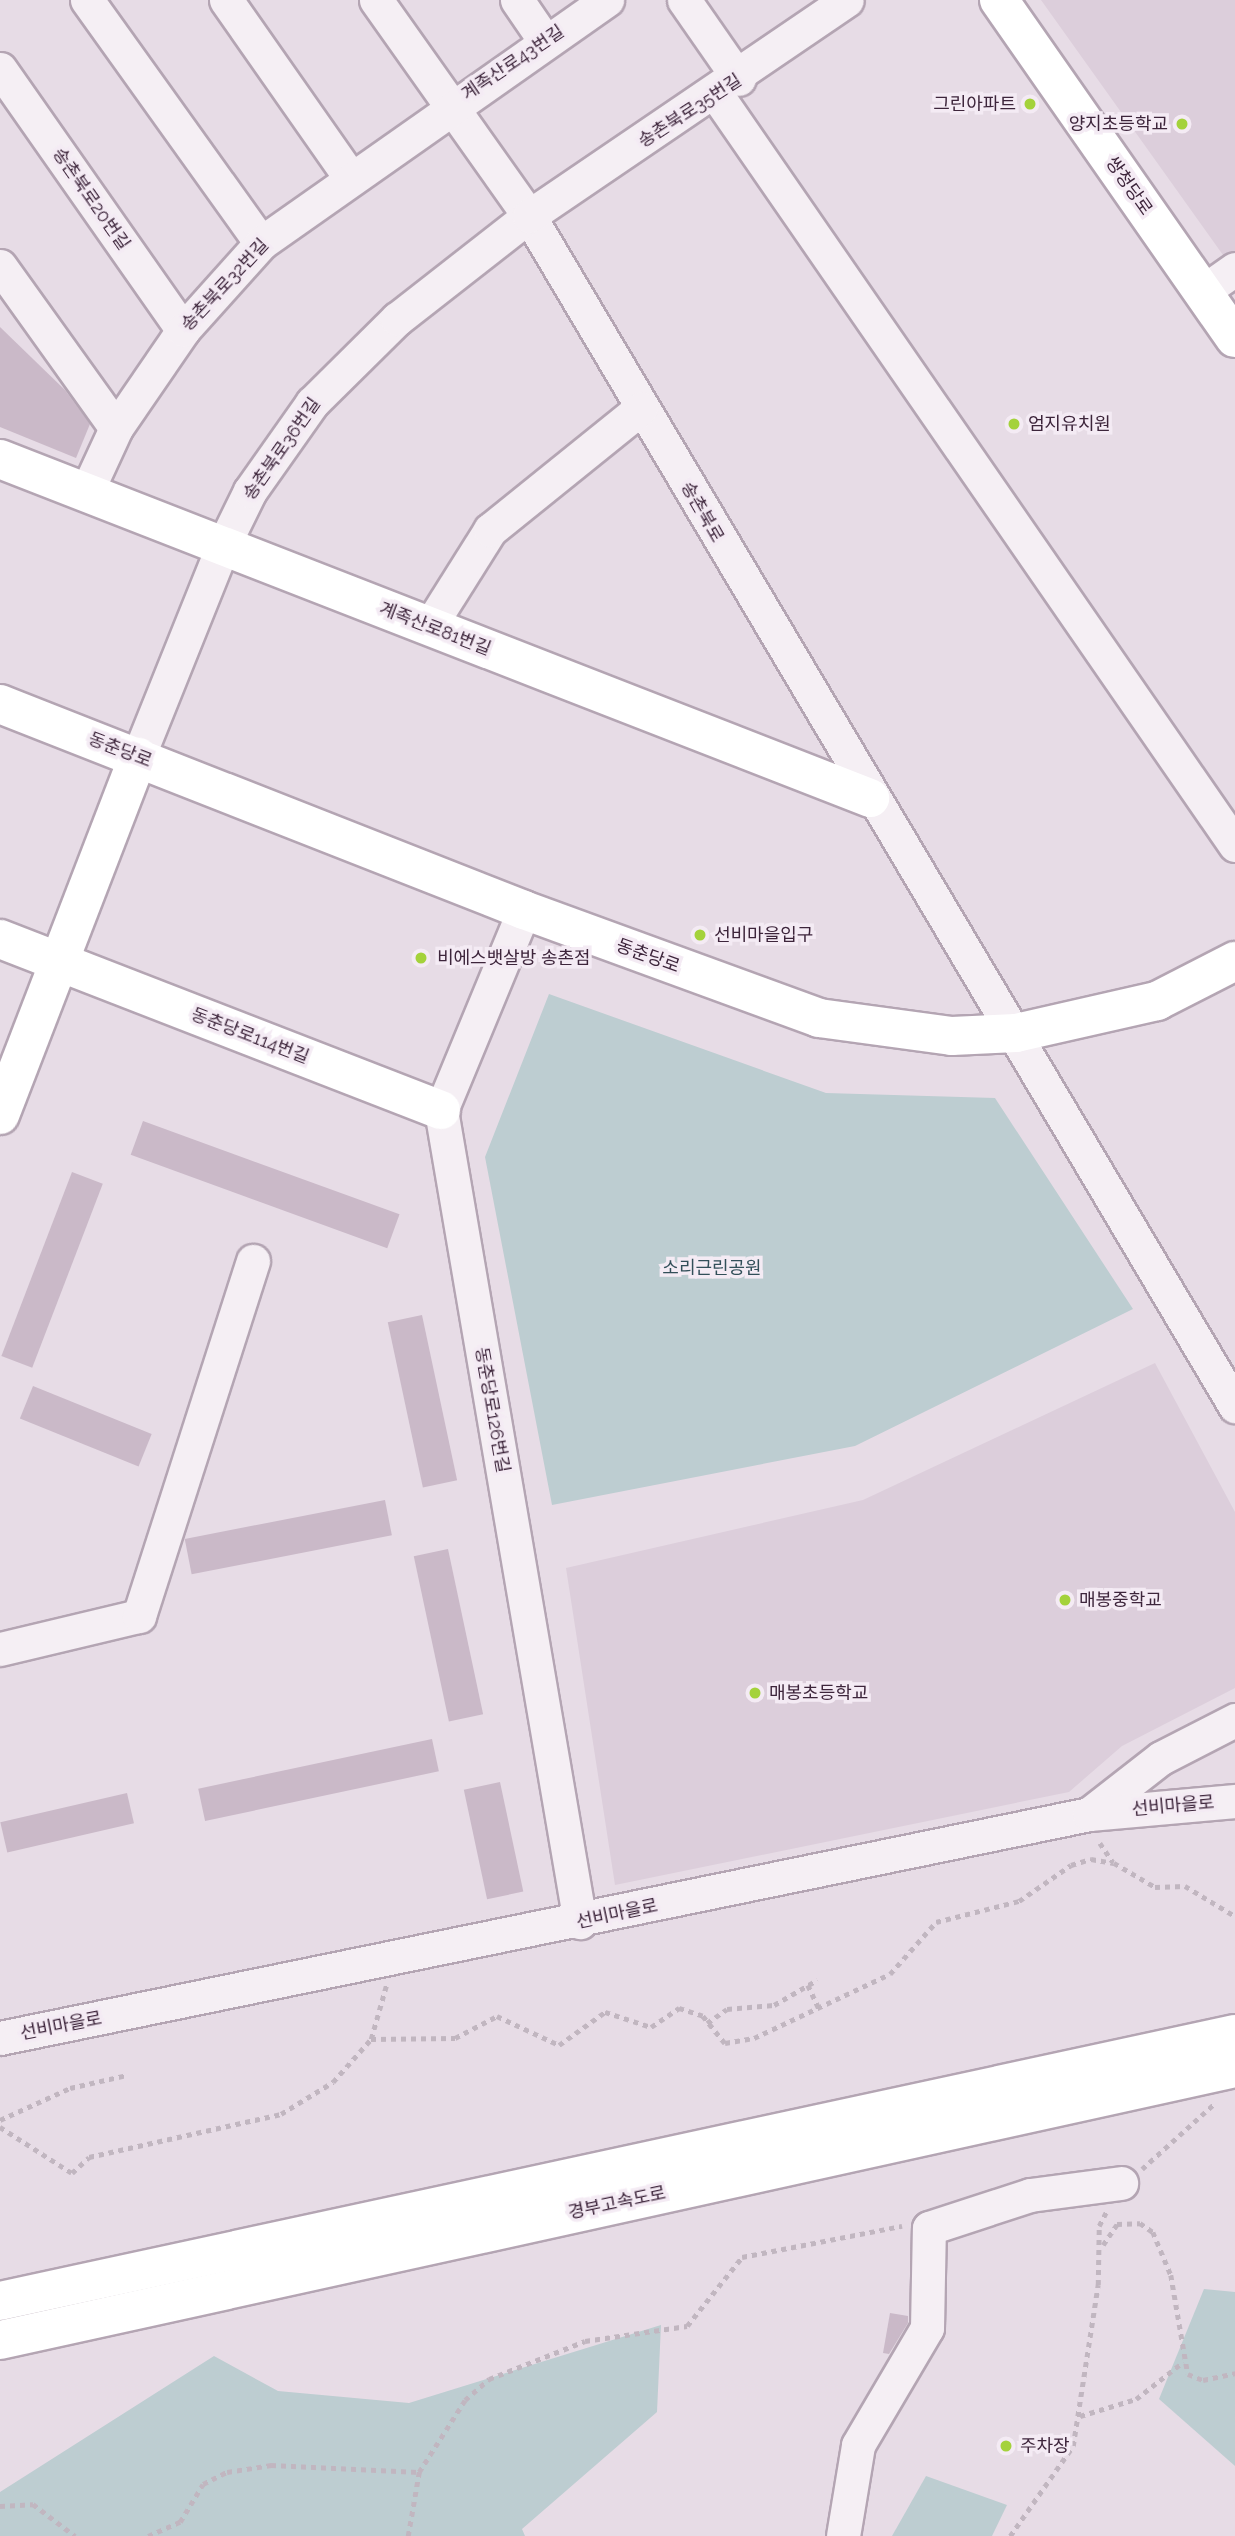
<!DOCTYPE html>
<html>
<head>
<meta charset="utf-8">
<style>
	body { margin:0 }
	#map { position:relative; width:1235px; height:2536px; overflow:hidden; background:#e7dce6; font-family:Raleway,"Noto Sans KR",sans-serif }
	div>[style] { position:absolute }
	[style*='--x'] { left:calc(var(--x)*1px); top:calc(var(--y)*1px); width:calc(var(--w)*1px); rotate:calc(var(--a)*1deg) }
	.built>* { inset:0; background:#dccedb }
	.green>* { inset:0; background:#bdcdd1 }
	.building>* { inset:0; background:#cab9c8; transform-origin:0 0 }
	.path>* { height:4.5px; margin-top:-2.25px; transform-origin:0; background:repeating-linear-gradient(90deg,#c1b6c0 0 5px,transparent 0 10px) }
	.roads { filter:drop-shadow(2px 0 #b4a5b3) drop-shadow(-2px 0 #b4a5b3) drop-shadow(0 2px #b4a5b3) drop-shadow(0 -2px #b4a5b3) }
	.minor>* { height:33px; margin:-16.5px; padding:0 16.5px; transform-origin:16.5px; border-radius:16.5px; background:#f5eff4 }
	.major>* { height:38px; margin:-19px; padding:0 19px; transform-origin:19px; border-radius:19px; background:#fff }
	.highway>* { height:38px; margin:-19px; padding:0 19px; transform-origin:19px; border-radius:19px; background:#fff }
	.dots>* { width:19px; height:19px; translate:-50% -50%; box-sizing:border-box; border:4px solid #f4ebf4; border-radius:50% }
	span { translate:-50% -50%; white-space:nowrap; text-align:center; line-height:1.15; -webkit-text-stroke:7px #f4ebf4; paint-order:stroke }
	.street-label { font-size:18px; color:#3d253b }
	.poi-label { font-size:18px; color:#3d253b }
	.right { translate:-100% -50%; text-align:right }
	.left { translate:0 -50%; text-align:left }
	.park-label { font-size:18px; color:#324f59 }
</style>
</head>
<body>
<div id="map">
	<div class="built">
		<i style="clip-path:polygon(1041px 0,1235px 0,1235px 272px,1223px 255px)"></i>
		<i style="clip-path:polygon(1155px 1363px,1235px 1512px,1235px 1688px,1122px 1746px,1069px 1792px,615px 1885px,566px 1568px,863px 1500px)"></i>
	</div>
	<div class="green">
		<i style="clip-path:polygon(549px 994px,826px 1093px,995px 1098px,1133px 1309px,855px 1446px,552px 1505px,485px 1157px)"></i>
		<i style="clip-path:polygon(1204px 2289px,1235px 2292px,1235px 2466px,1159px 2399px)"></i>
		<i style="clip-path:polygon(661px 2325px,657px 2412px,522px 2529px,525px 2536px,0 2536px,0 2492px,214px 2356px,278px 2391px,409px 2403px)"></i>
		<i style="clip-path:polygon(926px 2476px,1007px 2505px,992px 2536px,892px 2536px)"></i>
	</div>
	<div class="building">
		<i style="clip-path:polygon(0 327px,65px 390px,90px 424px,76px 458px,0 427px)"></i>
		<i style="left:143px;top:1121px;width:273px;height:36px;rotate:20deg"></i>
		<i style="left:72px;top:1172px;width:33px;height:197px;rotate:21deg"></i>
		<i style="left:422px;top:1315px;width:169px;height:35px;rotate:78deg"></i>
		<i style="left:33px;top:1386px;width:128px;height:35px;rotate:22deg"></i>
		<i style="left:385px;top:1500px;width:36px;height:204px;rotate:79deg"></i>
		<i style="left:448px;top:1549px;width:169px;height:35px;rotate:78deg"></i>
		<i style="left:432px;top:1739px;width:33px;height:239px;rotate:78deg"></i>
		<i style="left:500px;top:1782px;width:112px;height:37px;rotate:78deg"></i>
		<i style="left:127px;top:1793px;width:31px;height:130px;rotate:77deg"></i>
		<i style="clip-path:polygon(890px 2313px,908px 2316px,908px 2323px,889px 2354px,883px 2353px)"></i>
	</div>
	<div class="path">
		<i style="--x:1100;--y:1843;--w:23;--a:56"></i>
		<i style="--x:808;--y:1985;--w:26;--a:65"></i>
		<i style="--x:707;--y:2023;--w:24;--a:-35"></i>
		<i style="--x:727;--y:2009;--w:47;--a:-4.9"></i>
		<i style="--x:774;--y:2005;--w:50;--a:-30.2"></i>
		<i style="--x:371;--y:2039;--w:58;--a:-74.1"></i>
		<i style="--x:0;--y:2120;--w:77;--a:-24.6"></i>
		<i style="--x:70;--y:2088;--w:58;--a:-12.8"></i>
		<i style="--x:0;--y:2127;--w:85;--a:32.6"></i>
		<i style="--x:72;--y:2173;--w:23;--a:-43"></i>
		<i style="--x:89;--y:2157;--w:197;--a:-12.6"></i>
		<i style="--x:281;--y:2114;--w:61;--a:-31.6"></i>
		<i style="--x:333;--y:2082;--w:57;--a:-48.5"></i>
		<i style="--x:371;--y:2039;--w:84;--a:-0.7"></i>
		<i style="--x:455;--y:2038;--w:47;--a:-27.6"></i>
		<i style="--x:497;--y:2016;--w:68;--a:25.1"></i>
		<i style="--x:559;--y:2045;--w:57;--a:-35.7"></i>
		<i style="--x:605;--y:2012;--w:48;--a:18.1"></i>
		<i style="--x:651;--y:2027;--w:34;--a:-34"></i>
		<i style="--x:679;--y:2008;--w:25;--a:18"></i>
		<i style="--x:703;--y:2016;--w:35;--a:51"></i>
		<i style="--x:725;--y:2043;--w:29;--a:-10"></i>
		<i style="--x:754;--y:2038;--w:150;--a:-25.2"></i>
		<i style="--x:890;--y:1974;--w:69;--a:-48.5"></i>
		<i style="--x:936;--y:1922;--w:86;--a:-14.2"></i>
		<i style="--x:1019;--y:1901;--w:63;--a:-34.7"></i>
		<i style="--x:1071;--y:1865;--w:21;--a:-17"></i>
		<i style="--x:1091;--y:1859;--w:23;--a:10"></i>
		<i style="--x:1114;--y:1863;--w:48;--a:30.3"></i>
		<i style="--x:1155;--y:1887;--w:30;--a:-2"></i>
		<i style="--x:1185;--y:1886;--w:58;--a:31"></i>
		<i style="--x:1142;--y:2169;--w:98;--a:-42.1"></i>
		<i style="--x:1103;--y:2245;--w:25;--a:-56"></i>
		<i style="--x:1117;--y:2224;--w:23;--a:-2"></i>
		<i style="--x:1140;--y:2223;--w:16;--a:35"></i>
		<i style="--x:1153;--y:2232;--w:47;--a:67.3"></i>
		<i style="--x:1171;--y:2275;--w:100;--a:80.3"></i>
		<i style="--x:1188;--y:2374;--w:16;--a:22"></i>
		<i style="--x:1203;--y:2380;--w:33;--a:-12"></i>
		<i style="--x:1080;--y:2416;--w:59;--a:-16.9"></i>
		<i style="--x:1136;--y:2399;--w:60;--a:-38.2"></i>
		<i style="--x:0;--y:2506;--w:33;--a:-3"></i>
		<i style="--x:33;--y:2504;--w:53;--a:37.3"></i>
		<i style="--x:148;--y:2536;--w:35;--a:-24"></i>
		<i style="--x:180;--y:2522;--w:44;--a:-58.8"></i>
		<i style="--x:203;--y:2484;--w:27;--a:-27"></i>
		<i style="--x:227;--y:2472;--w:45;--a:-9"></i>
		<i style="--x:271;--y:2465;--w:148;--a:2.7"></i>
		<i style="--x:408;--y:2536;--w:65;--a:-80.2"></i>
		<i style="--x:419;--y:2472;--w:85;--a:-57.4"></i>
		<i style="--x:465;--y:2400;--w:32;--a:-41"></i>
		<i style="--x:489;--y:2379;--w:103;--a:-21.6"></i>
		<i style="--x:585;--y:2341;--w:103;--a:-8.4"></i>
		<i style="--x:687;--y:2326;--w:88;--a:-51.4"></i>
		<i style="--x:742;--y:2257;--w:163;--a:-11"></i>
		<i style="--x:1010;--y:2536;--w:110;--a:-55"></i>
		<i style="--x:1073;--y:2446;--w:163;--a:-81.2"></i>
		<i style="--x:1098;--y:2285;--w:59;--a:-89"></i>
		<i style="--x:1099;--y:2226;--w:16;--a:-63"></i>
	</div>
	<div class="roads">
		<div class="minor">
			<i style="--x:87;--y:0;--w:299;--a:54.4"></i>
			<i style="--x:226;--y:0;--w:216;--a:55"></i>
			<i style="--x:376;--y:0;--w:265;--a:54.7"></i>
			<i style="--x:529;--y:216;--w:1384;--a:59.32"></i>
			<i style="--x:517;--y:0;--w:50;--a:55.7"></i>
			<i style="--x:684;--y:0;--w:96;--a:55.2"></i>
			<i style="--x:0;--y:69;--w:319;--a:55"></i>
			<i style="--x:716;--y:94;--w:913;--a:55.35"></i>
			<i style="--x:0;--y:266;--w:199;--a:54.4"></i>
			<i style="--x:1202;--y:292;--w:40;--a:-34.9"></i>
			<i style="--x:86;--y:493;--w:72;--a:-65.2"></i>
			<i style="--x:116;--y:428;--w:119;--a:-55.6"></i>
			<i style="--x:183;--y:330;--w:117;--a:-48.1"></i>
			<i style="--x:261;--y:243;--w:423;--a:-35.1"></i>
			<i style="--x:429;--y:627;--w:115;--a:-57.8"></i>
			<i style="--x:490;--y:530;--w:194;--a:-38.9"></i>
			<i style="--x:138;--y:757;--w:227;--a:-68.1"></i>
			<i style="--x:223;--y:546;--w:61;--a:-63.9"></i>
			<i style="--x:250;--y:491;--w:108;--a:-54.8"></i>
			<i style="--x:312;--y:403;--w:120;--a:-44.7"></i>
			<i style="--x:397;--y:319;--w:167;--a:-38"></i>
			<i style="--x:529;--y:216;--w:384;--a:-34.2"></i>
			<i style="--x:524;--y:910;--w:217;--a:112.5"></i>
			<i style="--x:441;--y:1110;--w:824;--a:80.29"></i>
			<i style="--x:0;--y:1649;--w:143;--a:-13.4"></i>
			<i style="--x:139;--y:1616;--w:373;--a:-72.2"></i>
			<i style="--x:1089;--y:1814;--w:91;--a:-37.9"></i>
			<i style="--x:1161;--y:1758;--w:83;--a:-27.2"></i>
			<i style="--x:0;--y:2038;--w:1112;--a:-11.62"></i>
			<i style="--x:1089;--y:1814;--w:147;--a:-5.1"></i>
			<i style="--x:843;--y:2536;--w:92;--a:-80.6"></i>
			<i style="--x:858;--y:2445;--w:136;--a:-59.5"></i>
			<i style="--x:927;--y:2328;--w:100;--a:-88.9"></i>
			<i style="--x:929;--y:2228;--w:106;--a:-18.1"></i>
			<i style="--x:1030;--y:2195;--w:92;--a:-7.5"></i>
		</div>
		<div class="major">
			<i style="--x:999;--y:0;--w:412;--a:55.1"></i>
			<i style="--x:0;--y:459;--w:934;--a:21.29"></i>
			<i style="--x:0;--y:704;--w:563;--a:21.46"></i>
			<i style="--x:524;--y:910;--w:314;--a:20.1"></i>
			<i style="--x:819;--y:1018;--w:134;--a:7.7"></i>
			<i style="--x:952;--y:1036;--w:64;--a:-2.7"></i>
			<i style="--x:1016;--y:1033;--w:145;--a:-12.8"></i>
			<i style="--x:1157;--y:1001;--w:88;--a:-27.1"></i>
			<i style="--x:0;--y:939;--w:473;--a:21.2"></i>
			<i style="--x:0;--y:1115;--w:384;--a:-68.9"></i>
		</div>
		<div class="highway">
			<i style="--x:0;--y:2301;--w:1264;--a:-12.2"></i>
			<i style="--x:0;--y:2340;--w:1265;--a:-12.42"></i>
		</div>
	</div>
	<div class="dots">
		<i style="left:1030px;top:104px;background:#a4d23b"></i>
		<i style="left:1182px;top:124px;background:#a4d23b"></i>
		<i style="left:1014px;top:424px;background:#a4d23b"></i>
		<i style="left:700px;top:935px;background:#a4d23b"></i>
		<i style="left:421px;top:958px;background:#a4d23b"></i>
		<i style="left:1065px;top:1600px;background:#a4d23b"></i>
		<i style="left:755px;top:1693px;background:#a4d23b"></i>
		<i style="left:1006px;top:2446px;background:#a4d23b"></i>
	</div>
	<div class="street-label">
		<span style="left:513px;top:63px;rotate:-34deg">계족산로43번길</span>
		<span style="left:690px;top:111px;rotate:-33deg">송촌북로35번길</span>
		<span style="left:1129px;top:186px;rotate:55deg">쌍청당로</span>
		<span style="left:91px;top:199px;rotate:55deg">송촌북로20번길</span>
		<span style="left:225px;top:285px;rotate:-47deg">송촌북로32번길</span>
		<span style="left:282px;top:449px;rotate:-55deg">송촌북로36번길</span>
		<span style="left:702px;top:512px;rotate:60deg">송촌북로</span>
		<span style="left:435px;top:629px;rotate:21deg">계족산로81번길</span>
		<span style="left:120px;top:750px;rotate:21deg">동춘당로</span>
		<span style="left:648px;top:956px;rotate:20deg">동춘당로</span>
		<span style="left:250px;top:1036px;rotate:21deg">동춘당로114번길</span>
		<span style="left:492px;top:1410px;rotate:80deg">동춘당로126번길</span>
		<span style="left:1173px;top:1806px;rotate:-5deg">선비마을로</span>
		<span style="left:617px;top:1914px;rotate:-12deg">선비마을로</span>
		<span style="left:61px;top:2026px;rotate:-11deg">선비마을로</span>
		<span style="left:617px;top:2203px;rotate:-12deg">경부고속도로</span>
	</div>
	<div class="poi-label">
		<span class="right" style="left:1016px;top:104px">그린아파트</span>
		<span class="right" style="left:1168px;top:124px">양지초등학교</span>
		<span class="left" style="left:1028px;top:424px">엄지유치원</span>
		<span class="left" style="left:714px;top:935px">선비마을입구</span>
		<span class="left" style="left:437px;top:958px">비에스뱃살방 송촌점</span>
		<span class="left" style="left:1079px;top:1600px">매봉중학교</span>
		<span class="left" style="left:769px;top:1693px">매봉초등학교</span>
		<span class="left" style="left:1020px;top:2446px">주차장</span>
	</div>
	<div class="park-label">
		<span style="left:712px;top:1268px">소리근린공원</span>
	</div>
</div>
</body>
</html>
